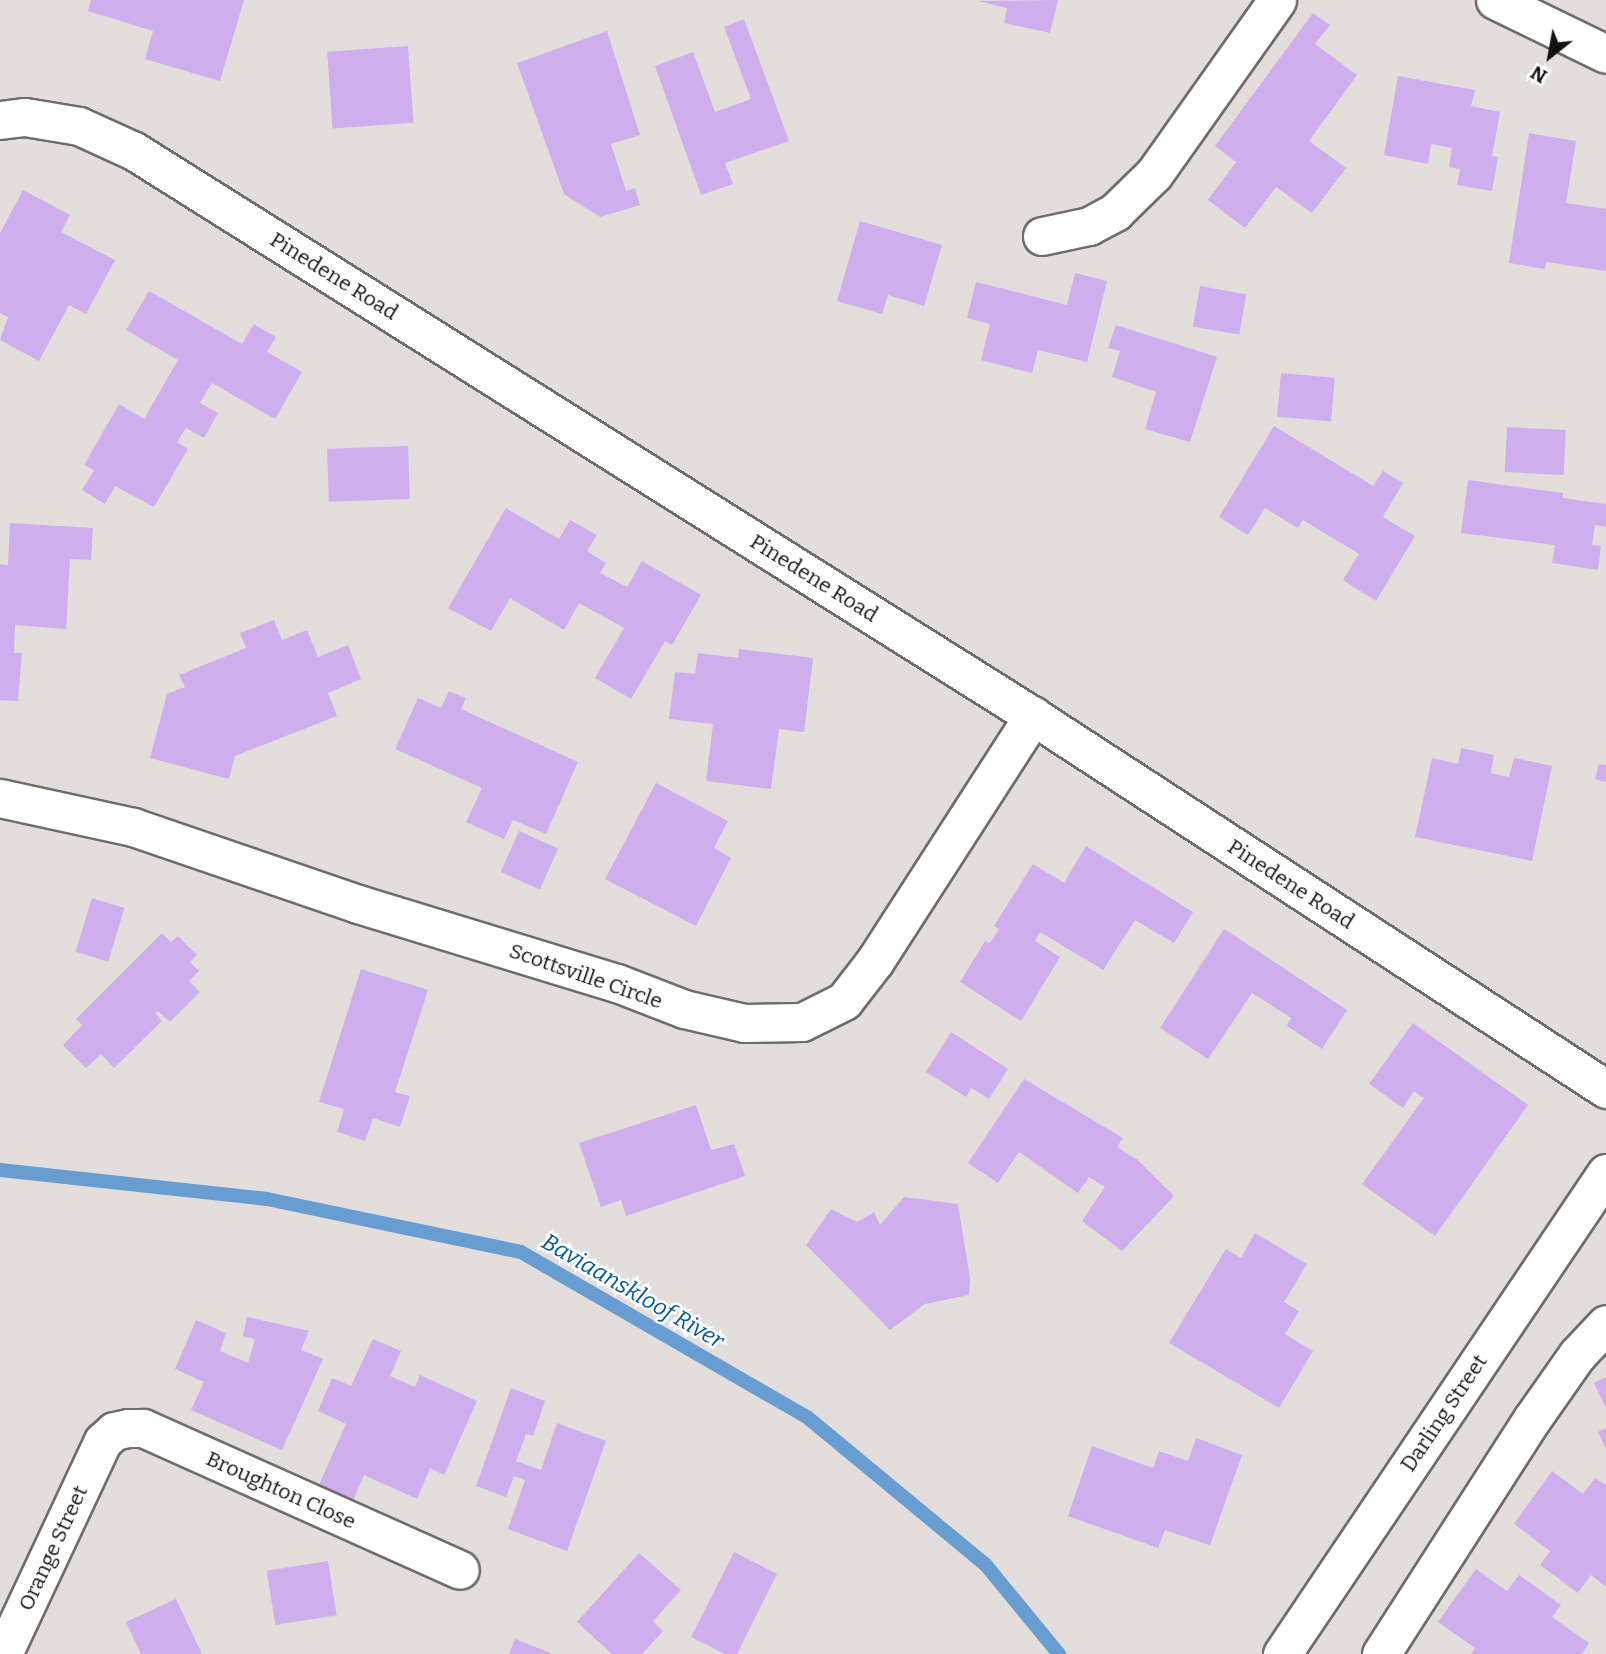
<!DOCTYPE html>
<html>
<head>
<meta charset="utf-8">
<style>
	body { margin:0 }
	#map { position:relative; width:1606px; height:1654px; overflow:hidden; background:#e3dedb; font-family:Bitter,serif }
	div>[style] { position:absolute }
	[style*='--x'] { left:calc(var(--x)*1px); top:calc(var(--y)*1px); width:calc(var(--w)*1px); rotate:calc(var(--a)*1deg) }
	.stream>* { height:14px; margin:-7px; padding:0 7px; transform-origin:7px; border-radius:7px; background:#679dd0 }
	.building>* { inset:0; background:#cfaeee; transform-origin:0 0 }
	.roads { filter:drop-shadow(2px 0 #706c69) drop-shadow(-2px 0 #706c69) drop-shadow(0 2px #706c69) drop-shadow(0 -2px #706c69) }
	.street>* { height:37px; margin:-18.5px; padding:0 18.5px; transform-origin:18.5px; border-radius:18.5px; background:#fff }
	span { translate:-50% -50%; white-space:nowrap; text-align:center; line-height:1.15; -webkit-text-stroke:5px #fff; paint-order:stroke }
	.street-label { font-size:21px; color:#141211 }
	.water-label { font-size:23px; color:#005a99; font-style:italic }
	.north { position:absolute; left:1515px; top:21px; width:70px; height:70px; -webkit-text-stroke:5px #fff; paint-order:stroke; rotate:211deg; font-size:19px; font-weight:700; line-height:28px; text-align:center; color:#141211 }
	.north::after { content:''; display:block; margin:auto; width:24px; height:32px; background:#141211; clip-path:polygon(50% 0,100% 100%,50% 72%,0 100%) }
</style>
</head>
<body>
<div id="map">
	<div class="stream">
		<i style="--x:0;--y:1170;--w:269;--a:6.2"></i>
		<i style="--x:267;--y:1199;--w:259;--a:11.8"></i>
		<i style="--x:521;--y:1252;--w:330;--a:30"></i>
		<i style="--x:807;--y:1417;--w:231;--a:39.6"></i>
		<i style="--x:985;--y:1564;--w:117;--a:50.6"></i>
	</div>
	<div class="building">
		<i style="clip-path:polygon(91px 0,244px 0,220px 81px,145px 59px,153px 31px,88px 11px)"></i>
		<i style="clip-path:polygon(1058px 0,1050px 33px,1004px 23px,1007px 8px,979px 1px)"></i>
		<i style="clip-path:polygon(1313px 13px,1330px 25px,1315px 44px,1357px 75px,1309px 141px,1346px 168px,1312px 213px,1276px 187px,1245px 228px,1208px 200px,1236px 162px,1215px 146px)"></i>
		<i style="clip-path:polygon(744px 19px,789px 141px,725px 163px,733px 184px,701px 195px,655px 66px,693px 52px,715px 112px,751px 99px,724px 27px)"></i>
		<i style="clip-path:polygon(607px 31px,640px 135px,611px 144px,626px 191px,635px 188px,640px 205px,600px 217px,564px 194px,517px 63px)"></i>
		<i style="left:408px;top:46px;width:77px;height:81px;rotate:86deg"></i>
		<i style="clip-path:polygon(1398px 76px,1475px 90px,1471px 106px,1500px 112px,1492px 156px,1498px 157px,1492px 191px,1457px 185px,1460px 169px,1449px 167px,1452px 148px,1431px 144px,1428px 164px,1384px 155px)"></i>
		<i style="clip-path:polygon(1529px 133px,1576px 141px,1566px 203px,1606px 209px,1606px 271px,1546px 262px,1545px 269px,1509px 263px)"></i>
		<i style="clip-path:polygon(23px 190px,70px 215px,61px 232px,115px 260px,86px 314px,69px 305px,39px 361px,0 340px,8px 317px,0 313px,0 233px)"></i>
		<i style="clip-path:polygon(860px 221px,942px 245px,924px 306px,888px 295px,882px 314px,837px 301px)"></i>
		<i style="clip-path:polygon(1075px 273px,1107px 281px,1087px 362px,1038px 350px,1032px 373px,981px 360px,990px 324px,967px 318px,976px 282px,1067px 305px)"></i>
		<i style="left:1200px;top:286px;width:47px;height:41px;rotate:10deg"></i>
		<i style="clip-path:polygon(149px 291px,242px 344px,254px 324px,276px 337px,267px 352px,302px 372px,275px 419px,212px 383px,200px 403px,218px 413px,204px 438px,186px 428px,177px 442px,188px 449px,154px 507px,115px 486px,105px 504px,82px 490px,94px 470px,84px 465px,119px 404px,144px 419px,178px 360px,126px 330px)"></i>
		<i style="clip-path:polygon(1116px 325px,1217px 357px,1190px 442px,1145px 429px,1156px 392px,1112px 377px,1120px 351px,1108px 348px)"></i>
		<i style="left:1281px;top:373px;width:54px;height:44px;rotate:5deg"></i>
		<i style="clip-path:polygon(1274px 426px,1373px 486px,1383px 471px,1403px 483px,1383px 517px,1415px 536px,1376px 601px,1343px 580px,1359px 554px,1303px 520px,1298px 528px,1265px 508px,1248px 535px,1219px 517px)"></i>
		<i style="left:1507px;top:427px;width:59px;height:45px;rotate:3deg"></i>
		<i style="left:408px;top:446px;width:53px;height:81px;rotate:88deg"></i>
		<i style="clip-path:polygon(1468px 480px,1563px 493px,1563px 498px,1606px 504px,1606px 527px,1595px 525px,1592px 545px,1601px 546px,1598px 570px,1552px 563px,1555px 545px,1461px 533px)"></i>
		<i style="clip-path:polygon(506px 508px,559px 539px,570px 520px,597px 535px,587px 551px,606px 563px,600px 573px,627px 587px,642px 561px,701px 595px,672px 645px,665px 641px,631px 699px,595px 678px,624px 628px,579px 603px,564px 630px,510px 598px,491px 631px,448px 608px)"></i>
		<i style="clip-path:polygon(10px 523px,93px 528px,91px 560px,70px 559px,66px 629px,15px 625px,14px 653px,22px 653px,18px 701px,0 700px,0 564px,8px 565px)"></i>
		<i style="clip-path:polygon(274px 620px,282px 640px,307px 630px,318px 657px,348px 645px,361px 679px,328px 693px,337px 716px,235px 756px,229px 779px,150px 758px,167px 694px,185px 687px,179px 675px,246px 648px,240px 633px)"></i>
		<i style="clip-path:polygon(739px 649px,813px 658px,804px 732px,779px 729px,771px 789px,706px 781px,713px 724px,669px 719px,675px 672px,695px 674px,698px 653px,738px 658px)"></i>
		<i style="clip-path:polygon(449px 691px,466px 698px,461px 709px,578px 762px,546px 834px,513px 820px,504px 839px,466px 822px,482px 788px,395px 749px,418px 698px,441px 708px)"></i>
		<i style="clip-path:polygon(1461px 748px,1494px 755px,1491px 773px,1509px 777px,1514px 758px,1552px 766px,1532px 861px,1415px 837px,1432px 758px,1458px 764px)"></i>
		<i style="clip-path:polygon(1599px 764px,1606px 765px,1606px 782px,1595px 779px)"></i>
		<i style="clip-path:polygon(656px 783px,728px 821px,714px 848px,731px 858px,696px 926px,605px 879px)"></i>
		<i style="left:519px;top:831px;width:43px;height:45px;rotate:24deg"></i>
		<i style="clip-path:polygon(1086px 846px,1193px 912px,1174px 943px,1135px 920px,1103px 970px,1040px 932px,1035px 941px,1060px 957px,1021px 1021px,960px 982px,985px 941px,990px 943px,999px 929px,994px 926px,1033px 864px,1064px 883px)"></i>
		<i style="left:92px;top:898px;width:34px;height:56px;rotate:17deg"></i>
		<i style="clip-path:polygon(1224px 929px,1347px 1010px,1322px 1049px,1287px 1026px,1291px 1018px,1252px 993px,1208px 1059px,1160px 1028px)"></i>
		<i style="clip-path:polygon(162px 933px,171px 942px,178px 936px,197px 955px,190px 962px,199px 971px,189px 981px,200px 992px,170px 1022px,158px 1011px,155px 1013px,162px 1021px,114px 1068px,101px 1054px,86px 1068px,63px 1045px,82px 1025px,76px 1019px)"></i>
		<i style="clip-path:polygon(361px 969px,428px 990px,395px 1092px,410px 1096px,400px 1127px,373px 1118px,365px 1141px,337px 1132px,344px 1109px,319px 1102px)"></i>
		<i style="clip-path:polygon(1413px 1023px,1528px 1105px,1435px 1236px,1362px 1184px,1424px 1098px,1414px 1091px,1403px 1108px,1369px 1084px)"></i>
		<i style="clip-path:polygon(951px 1032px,1008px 1069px,989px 1099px,971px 1088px,966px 1097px,926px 1072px)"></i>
		<i style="clip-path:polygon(1024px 1079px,1123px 1138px,1117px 1147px,1138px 1160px,1174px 1196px,1122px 1251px,1082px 1221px,1105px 1187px,1089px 1177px,1078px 1193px,1019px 1152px,998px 1183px,968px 1163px)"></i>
		<i style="clip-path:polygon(696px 1105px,711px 1150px,734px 1144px,745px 1176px,626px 1216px,621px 1200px,601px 1207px,579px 1143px)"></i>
		<i style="clip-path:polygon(904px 1197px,958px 1204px,970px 1279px,969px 1295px,925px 1304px,890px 1330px,806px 1245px,831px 1209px,857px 1222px,874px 1212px,880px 1225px)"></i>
		<i style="clip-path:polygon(1255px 1233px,1307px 1264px,1284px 1302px,1299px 1311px,1285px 1334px,1313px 1351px,1279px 1408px,1169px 1343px,1226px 1249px,1241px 1258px)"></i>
		<i style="clip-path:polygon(247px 1317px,309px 1331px,301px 1350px,323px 1359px,282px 1450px,191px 1410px,204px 1382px,175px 1369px,196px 1320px,226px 1333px,220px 1351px,248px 1363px,255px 1339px,243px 1336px)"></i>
		<i style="clip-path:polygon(373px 1339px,401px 1351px,390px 1376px,415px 1387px,420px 1375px,477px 1401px,444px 1475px,430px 1468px,417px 1499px,364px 1475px,349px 1510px,315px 1494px,346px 1424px,318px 1411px,332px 1378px,351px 1386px)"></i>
		<i style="clip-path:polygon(1606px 1377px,1606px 1408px,1594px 1383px)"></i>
		<i style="clip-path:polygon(511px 1388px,545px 1401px,533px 1436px,526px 1434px,516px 1461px,541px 1470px,557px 1423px,606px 1441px,567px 1551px,508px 1529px,525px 1480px,514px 1476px,506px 1497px,476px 1486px)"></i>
		<i style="clip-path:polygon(1606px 1428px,1606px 1449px,1598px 1432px)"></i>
		<i style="clip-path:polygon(1196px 1438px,1242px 1455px,1210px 1545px,1165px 1530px,1158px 1548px,1068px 1516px,1092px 1446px,1153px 1468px,1159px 1451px,1188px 1461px)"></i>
		<i style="clip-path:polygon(1552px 1471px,1583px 1494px,1595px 1478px,1606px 1485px,1606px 1587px,1591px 1575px,1578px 1593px,1540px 1565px,1550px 1551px,1514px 1524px)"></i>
		<i style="clip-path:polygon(734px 1552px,777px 1574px,737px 1654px,725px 1654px,691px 1637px)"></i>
		<i style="clip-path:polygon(639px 1553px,681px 1590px,653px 1621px,663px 1631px,642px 1654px,612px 1654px,577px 1622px)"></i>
		<i style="left:328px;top:1561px;width:55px;height:62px;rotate:81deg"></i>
		<i style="clip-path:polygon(1476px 1569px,1507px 1591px,1519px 1575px,1561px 1605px,1552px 1617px,1589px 1643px,1582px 1654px,1471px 1654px,1475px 1648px,1438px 1622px)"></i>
		<i style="clip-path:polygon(176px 1599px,202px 1654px,141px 1654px,126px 1622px)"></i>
		<i style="clip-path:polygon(515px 1639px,553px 1654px,509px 1654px)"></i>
	</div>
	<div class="roads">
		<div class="street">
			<i style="--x:1495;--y:0;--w:123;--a:25.9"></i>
			<i style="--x:0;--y:120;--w:25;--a:-7"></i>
			<i style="--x:25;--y:117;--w:55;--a:9.5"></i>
			<i style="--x:79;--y:126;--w:60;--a:24.4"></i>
			<i style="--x:134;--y:151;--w:1062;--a:32.15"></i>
			<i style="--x:1033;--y:716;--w:684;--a:33.06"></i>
			<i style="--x:1042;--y:236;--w:48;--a:-12"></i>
			<i style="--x:1089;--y:226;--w:30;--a:-28"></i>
			<i style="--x:1115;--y:212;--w:54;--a:-44.3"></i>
			<i style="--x:1154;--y:174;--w:213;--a:-54.7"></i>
			<i style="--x:0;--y:798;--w:136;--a:12.3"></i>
			<i style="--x:133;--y:827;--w:238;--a:18.9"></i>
			<i style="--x:358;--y:904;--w:271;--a:17"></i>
			<i style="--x:617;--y:983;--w:72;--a:21.2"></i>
			<i style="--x:684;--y:1009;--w:62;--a:13.1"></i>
			<i style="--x:744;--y:1023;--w:58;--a:-1"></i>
			<i style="--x:802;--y:1022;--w:47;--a:-26.6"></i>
			<i style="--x:844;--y:1001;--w:51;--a:-52.2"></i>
			<i style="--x:875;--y:961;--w:292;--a:-57.2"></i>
			<i style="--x:3;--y:1654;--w:235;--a:-64.9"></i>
			<i style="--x:103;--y:1441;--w:15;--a:-42"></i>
			<i style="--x:114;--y:1431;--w:14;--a:-12"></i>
			<i style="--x:128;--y:1428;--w:15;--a:0"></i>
			<i style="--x:143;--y:1428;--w:347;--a:24.1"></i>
			<i style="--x:1282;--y:1654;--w:580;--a:-56.04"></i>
			<i style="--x:1381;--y:1654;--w:279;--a:-57.3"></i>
			<i style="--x:1532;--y:1419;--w:78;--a:-54.9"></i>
			<i style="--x:1577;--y:1355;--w:42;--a:-46.9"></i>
		</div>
	</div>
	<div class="street-label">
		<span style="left:334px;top:276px;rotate:32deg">Pinedene Road</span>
		<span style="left:814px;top:578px;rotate:32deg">Pinedene Road</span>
		<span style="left:1291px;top:884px;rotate:33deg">Pinedene Road</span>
		<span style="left:586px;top:976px;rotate:19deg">Scottsville Circle</span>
		<span style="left:1444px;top:1413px;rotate:-56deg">Darling Street</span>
		<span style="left:281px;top:1490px;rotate:24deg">Broughton Close</span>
		<span style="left:53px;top:1548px;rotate:-65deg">Orange Street</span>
	</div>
	<div class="water-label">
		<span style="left:633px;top:1291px;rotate:30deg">Baviaanskloof River</span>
	</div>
	<div class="north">N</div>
</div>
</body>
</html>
